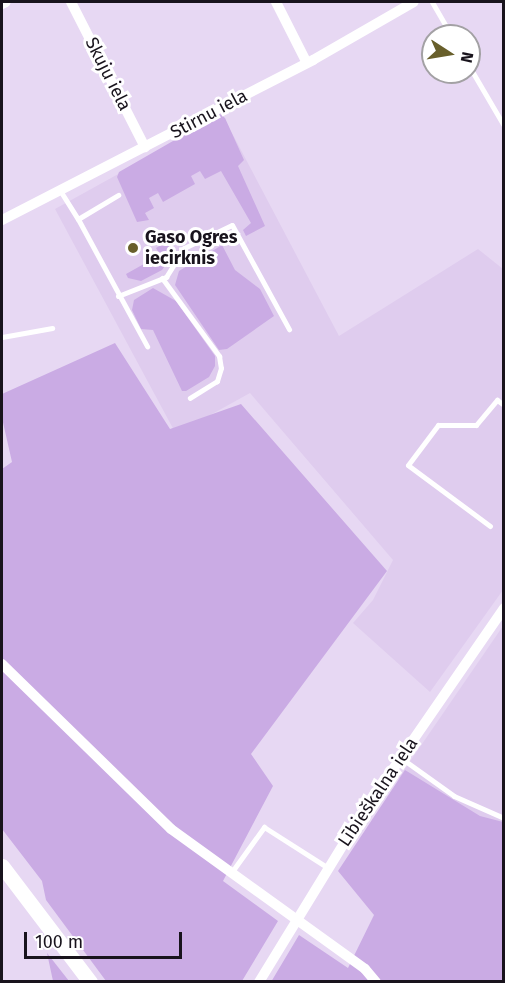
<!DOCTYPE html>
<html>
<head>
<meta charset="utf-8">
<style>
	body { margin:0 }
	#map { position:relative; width:505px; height:983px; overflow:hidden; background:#e7d8f3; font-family:"Fira Sans",sans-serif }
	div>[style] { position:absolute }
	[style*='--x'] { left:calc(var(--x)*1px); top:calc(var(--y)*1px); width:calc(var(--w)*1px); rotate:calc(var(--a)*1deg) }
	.built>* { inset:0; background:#dfccee }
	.green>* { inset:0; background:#caabe4 }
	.service>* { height:5px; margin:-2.5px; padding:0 2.5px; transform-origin:2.5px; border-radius:2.5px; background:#fff }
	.minor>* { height:10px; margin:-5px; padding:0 5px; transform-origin:5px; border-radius:5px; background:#fff }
	.secondary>* { height:15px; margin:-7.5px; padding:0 7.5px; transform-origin:7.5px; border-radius:7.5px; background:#fff }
	.dots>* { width:16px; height:16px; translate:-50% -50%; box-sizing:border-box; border:3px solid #fff; border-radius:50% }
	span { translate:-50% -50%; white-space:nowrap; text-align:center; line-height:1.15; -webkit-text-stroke:6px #fff; paint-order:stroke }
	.street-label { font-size:18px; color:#18131c }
	.poi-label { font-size:18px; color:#18131c; font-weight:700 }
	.left { translate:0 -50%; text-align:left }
	.frame { position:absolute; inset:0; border:3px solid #18131c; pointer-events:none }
	.north { position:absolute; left:421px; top:24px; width:60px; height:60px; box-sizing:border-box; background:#fff; border:2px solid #a3a1a4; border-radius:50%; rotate:102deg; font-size:16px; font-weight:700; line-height:24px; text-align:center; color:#18131c }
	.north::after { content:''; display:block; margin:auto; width:21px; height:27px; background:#685f2b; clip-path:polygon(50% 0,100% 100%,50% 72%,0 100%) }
	.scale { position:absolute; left:24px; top:932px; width:158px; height:27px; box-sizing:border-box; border:3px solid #18131c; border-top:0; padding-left:8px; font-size:18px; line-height:21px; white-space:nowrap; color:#18131c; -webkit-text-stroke:4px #fff; paint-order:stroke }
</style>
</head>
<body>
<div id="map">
	<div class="built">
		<i style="clip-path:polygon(223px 116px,339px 336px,478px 249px,503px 269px,503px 590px,430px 692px,353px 623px,373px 600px,393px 560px,250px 393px,176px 434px,55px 209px)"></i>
		<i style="clip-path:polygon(503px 626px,503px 836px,398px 779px)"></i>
	</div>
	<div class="green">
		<i style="clip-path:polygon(220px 114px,225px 118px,244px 160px,238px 166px,265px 226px,246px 236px,243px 230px,251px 223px,221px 171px,205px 179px,200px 171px,191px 176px,195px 184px,163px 202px,158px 193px,149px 198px,154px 208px,145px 213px,149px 220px,137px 222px,117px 177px,119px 172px)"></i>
		<i style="clip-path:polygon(172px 238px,171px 257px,162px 270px,141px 281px,128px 278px,126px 274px,160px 255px,156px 248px)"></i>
		<i style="clip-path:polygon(222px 245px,235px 270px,260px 289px,274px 316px,227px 349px,219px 350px,175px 285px,179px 271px)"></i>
		<i style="clip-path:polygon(153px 288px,176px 301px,215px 356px,215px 366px,209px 377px,186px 391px,182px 391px,153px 330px,141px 329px,132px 310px,134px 300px)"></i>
		<i style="clip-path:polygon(115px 343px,170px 429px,241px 404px,387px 571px,251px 754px,273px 786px,223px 881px,278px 921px,242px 981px,106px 981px,46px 900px,42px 881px,2px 829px,2px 469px,12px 462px,2px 418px,2px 394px)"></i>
		<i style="clip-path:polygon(405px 770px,480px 816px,503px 822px,503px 981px,271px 982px,299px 935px,348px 968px,374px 915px,338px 871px)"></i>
		<i style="clip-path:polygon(47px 953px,69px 981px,53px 981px)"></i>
	</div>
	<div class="service">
		<i style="--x:432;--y:2;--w:39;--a:60"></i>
		<i style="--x:469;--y:66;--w:69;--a:59.7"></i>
		<i style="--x:61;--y:192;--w:32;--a:58"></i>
		<i style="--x:78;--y:219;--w:47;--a:-31"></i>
		<i style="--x:78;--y:219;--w:145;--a:61.5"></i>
		<i style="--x:162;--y:278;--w:97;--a:53.8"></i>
		<i style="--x:219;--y:356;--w:12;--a:81"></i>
		<i style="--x:221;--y:368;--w:14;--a:107"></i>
		<i style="--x:217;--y:381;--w:32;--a:148"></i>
		<i style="--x:118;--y:296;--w:52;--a:-21.6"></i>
		<i style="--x:166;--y:277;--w:34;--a:-58"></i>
		<i style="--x:184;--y:248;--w:53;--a:-25.6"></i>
		<i style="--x:232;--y:225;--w:119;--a:61.3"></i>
		<i style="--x:2;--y:337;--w:51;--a:-10.2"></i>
		<i style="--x:490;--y:526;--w:102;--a:-143.4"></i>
		<i style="--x:408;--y:465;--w:50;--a:-53.1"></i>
		<i style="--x:438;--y:425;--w:38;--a:0"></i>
		<i style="--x:476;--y:425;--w:33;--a:-50"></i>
		<i style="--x:497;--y:400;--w:9;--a:36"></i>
		<i style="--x:401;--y:758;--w:65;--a:35.6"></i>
		<i style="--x:454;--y:796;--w:55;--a:23.7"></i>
		<i style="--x:231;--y:873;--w:57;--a:-54.3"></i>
		<i style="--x:264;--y:827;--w:76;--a:32.6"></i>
	</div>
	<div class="minor">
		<i style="--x:71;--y:2;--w:163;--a:63"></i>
		<i style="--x:276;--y:2;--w:68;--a:63.1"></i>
		<i style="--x:2;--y:4;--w:4;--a:-27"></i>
		<i style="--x:2;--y:220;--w:350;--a:-27.2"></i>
		<i style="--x:313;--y:60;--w:116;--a:-29.9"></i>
		<i style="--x:2;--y:664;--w:236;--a:44.3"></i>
		<i style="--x:171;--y:829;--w:239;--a:35.8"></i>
		<i style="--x:365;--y:969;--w:17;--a:50"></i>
		<i style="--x:259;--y:982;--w:193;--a:-58.5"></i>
		<i style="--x:360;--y:817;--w:254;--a:-55.4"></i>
	</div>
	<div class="secondary">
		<i style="--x:2;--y:866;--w:146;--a:52.8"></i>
	</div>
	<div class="dots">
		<i style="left:133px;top:248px;background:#685f2b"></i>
	</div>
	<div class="street-label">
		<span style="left:108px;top:74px;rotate:63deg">Skuju iela</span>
		<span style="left:209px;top:114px;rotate:-28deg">Stirnu iela</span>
		<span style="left:378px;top:792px;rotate:-56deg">Lībieškalna iela</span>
	</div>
	<div class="poi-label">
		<span class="left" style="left:145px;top:248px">Gaso Ogres<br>iecirknis</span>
	</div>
	<div class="frame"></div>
	<div class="north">N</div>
	<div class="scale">100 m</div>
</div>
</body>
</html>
